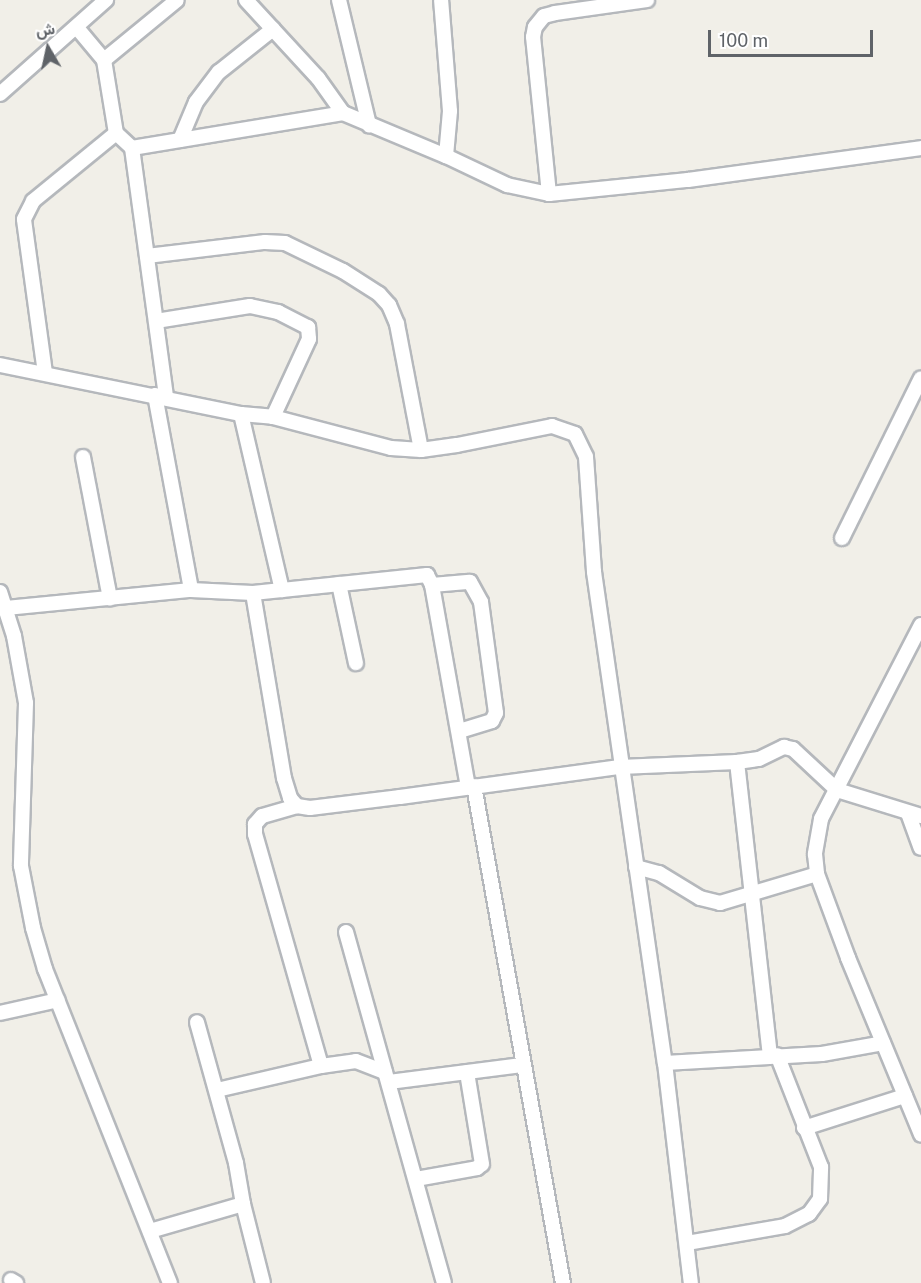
<!DOCTYPE html>
<html>
<head>
<meta charset="utf-8">
<style>
	body { margin:0 }
	#map { position:relative; width:921px; height:1283px; overflow:hidden; background:#f1efe8; font-family:"Public Sans",Vazirmatn,sans-serif }
	div>[style] { position:absolute }
	[style*='--x'] { left:calc(var(--x)*1px); top:calc(var(--y)*1px); width:calc(var(--w)*1px); rotate:calc(var(--a)*1deg) }
	.roads { filter:drop-shadow(2px 0 #b5b8bc) drop-shadow(-2px 0 #b5b8bc) drop-shadow(0 2px #b5b8bc) drop-shadow(0 -2px #b5b8bc) }
	.minor>* { height:14px; margin:-7px; padding:0 7px; transform-origin:7px; border-radius:7px; background:#fff }
	span { translate:-50% -50%; white-space:nowrap; text-align:center; line-height:1.15; -webkit-text-stroke:4.5px #fff; paint-order:stroke }
	.north { position:absolute; left:18px; top:18px; width:60px; height:60px; -webkit-text-stroke:4px #fff; paint-order:stroke; rotate:351deg; font-size:16px; font-weight:700; line-height:24px; text-align:center; color:#5f6368 }
	.north::after { content:''; display:block; margin:auto; width:21px; height:27px; background:#5f6368; clip-path:polygon(50% 0,100% 100%,50% 72%,0 100%) }
	.scale { position:absolute; left:708px; top:30px; width:165px; height:27px; box-sizing:border-box; border:3px solid #5f6368; border-top:0; padding-left:8px; font-size:18px; line-height:21px; white-space:nowrap; color:#5f6368; -webkit-text-stroke:4px #fff; paint-order:stroke }
</style>
</head>
<body>
<div id="map">
	<div class="roads">
		<div class="minor">
			<i style="--x:246;--y:0;--w:106;--a:47.3"></i>
			<i style="--x:318;--y:78;--w:43;--a:54.5"></i>
			<i style="--x:339;--y:0;--w:129;--a:76.5"></i>
			<i style="--x:78;--y:29;--w:40;--a:50"></i>
			<i style="--x:104;--y:60;--w:74;--a:80.7"></i>
			<i style="--x:116;--y:133;--w:22;--a:43"></i>
			<i style="--x:132;--y:148;--w:251;--a:82.2"></i>
			<i style="--x:104;--y:60;--w:94;--a:-39.4"></i>
			<i style="--x:0;--y:94;--w:142;--a:-41.6"></i>
			<i style="--x:180;--y:140;--w:41;--a:-67.2"></i>
			<i style="--x:196;--y:102;--w:38;--a:-53"></i>
			<i style="--x:219;--y:72;--w:69;--a:-38.5"></i>
			<i style="--x:132;--y:148;--w:214;--a:-9.4"></i>
			<i style="--x:343;--y:113;--w:112;--a:22.7"></i>
			<i style="--x:446;--y:156;--w:45;--a:-84.9"></i>
			<i style="--x:450;--y:111;--w:111;--a:-94.6"></i>
			<i style="--x:446;--y:156;--w:68;--a:25.4"></i>
			<i style="--x:507;--y:185;--w:43;--a:12.1"></i>
			<i style="--x:549;--y:194;--w:140;--a:-5.8"></i>
			<i style="--x:688;--y:180;--w:235;--a:-7.8"></i>
			<i style="--x:549;--y:194;--w:158;--a:-95.8"></i>
			<i style="--x:533;--y:37;--w:10;--a:-79"></i>
			<i style="--x:535;--y:27;--w:14;--a:-51"></i>
			<i style="--x:544;--y:16;--w:11;--a:-15"></i>
			<i style="--x:555;--y:13;--w:93;--a:-8"></i>
			<i style="--x:147;--y:256;--w:119;--a:-6.8"></i>
			<i style="--x:265;--y:242;--w:20;--a:3"></i>
			<i style="--x:285;--y:243;--w:64;--a:25.8"></i>
			<i style="--x:343;--y:271;--w:43;--a:32.6"></i>
			<i style="--x:379;--y:294;--w:15;--a:48"></i>
			<i style="--x:389;--y:305;--w:21;--a:67"></i>
			<i style="--x:397;--y:324;--w:128;--a:79.2"></i>
			<i style="--x:156;--y:321;--w:95;--a:-9.1"></i>
			<i style="--x:250;--y:306;--w:29;--a:12"></i>
			<i style="--x:278;--y:312;--w:34;--a:27"></i>
			<i style="--x:308;--y:327;--w:12;--a:85"></i>
			<i style="--x:309;--y:339;--w:86;--a:114.8"></i>
			<i style="--x:0;--y:365;--w:246;--a:11.5"></i>
			<i style="--x:241;--y:414;--w:32;--a:5"></i>
			<i style="--x:273;--y:417;--w:122;--a:14.7"></i>
			<i style="--x:391;--y:448;--w:30;--a:4"></i>
			<i style="--x:421;--y:450;--w:36;--a:-8"></i>
			<i style="--x:457;--y:445;--w:97;--a:-11.3"></i>
			<i style="--x:552;--y:426;--w:24;--a:19"></i>
			<i style="--x:575;--y:434;--w:25;--a:64"></i>
			<i style="--x:586;--y:457;--w:115;--a:86"></i>
			<i style="--x:594;--y:572;--w:496;--a:81.8"></i>
			<i style="--x:665;--y:1063;--w:222;--a:83.3"></i>
			<i style="--x:45;--y:373;--w:155;--a:-97.8"></i>
			<i style="--x:24;--y:219;--w:20;--a:-63"></i>
			<i style="--x:33;--y:201;--w:107;--a:-39.3"></i>
			<i style="--x:155;--y:395;--w:198;--a:79.5"></i>
			<i style="--x:241;--y:414;--w:181;--a:76.9"></i>
			<i style="--x:83;--y:457;--w:144;--a:79.2"></i>
			<i style="--x:842;--y:538;--w:178;--a:-63.7"></i>
			<i style="--x:339;--y:584;--w:81;--a:77.9"></i>
			<i style="--x:432;--y:585;--w:38;--a:-5"></i>
			<i style="--x:470;--y:582;--w:23;--a:61"></i>
			<i style="--x:481;--y:602;--w:112;--a:82.3"></i>
			<i style="--x:496;--y:713;--w:9;--a:117"></i>
			<i style="--x:492;--y:721;--w:34;--a:163"></i>
			<i style="--x:0;--y:592;--w:46;--a:72.3"></i>
			<i style="--x:14;--y:636;--w:68;--a:79.8"></i>
			<i style="--x:26;--y:703;--w:163;--a:91.8"></i>
			<i style="--x:21;--y:866;--w:63;--a:79"></i>
			<i style="--x:33;--y:928;--w:43;--a:73.7"></i>
			<i style="--x:45;--y:969;--w:338;--a:68.3"></i>
			<i style="--x:253;--y:593;--w:188;--a:80.5"></i>
			<i style="--x:284;--y:778;--w:21;--a:73"></i>
			<i style="--x:290;--y:798;--w:11;--a:49"></i>
			<i style="--x:297;--y:806;--w:13;--a:9"></i>
			<i style="--x:310;--y:808;--w:91;--a:-7"></i>
			<i style="--x:400;--y:797;--w:222;--a:-7.8"></i>
			<i style="--x:620;--y:767;--w:117;--a:-2.4"></i>
			<i style="--x:737;--y:762;--w:22;--a:-8"></i>
			<i style="--x:759;--y:759;--w:28;--a:-26"></i>
			<i style="--x:784;--y:747;--w:9;--a:13"></i>
			<i style="--x:793;--y:749;--w:60;--a:43"></i>
			<i style="--x:837;--y:790;--w:88;--a:17.2"></i>
			<i style="--x:6;--y:608;--w:186;--a:-5.6"></i>
			<i style="--x:191;--y:590;--w:62;--a:2.8"></i>
			<i style="--x:253;--y:593;--w:175;--a:-5.9"></i>
			<i style="--x:427;--y:575;--w:11;--a:63"></i>
			<i style="--x:432;--y:585;--w:205;--a:79.9"></i>
			<i style="--x:921;--y:625;--w:218;--a:117.3"></i>
			<i style="--x:821;--y:819;--w:36;--a:100"></i>
			<i style="--x:815;--y:854;--w:20;--a:84"></i>
			<i style="--x:817;--y:874;--w:90;--a:69.7"></i>
			<i style="--x:848;--y:958;--w:191;--a:67.5"></i>
			<i style="--x:737;--y:762;--w:296;--a:83.6"></i>
			<i style="--x:474;--y:786;--w:505;--a:79.85"></i>
			<i style="--x:297;--y:806;--w:36;--a:164"></i>
			<i style="--x:262;--y:816;--w:11;--a:131"></i>
			<i style="--x:255;--y:824;--w:10;--a:90"></i>
			<i style="--x:255;--y:834;--w:241;--a:74.1"></i>
			<i style="--x:321;--y:1066;--w:35;--a:-8"></i>
			<i style="--x:356;--y:1061;--w:31;--a:21"></i>
			<i style="--x:908;--y:813;--w:37;--a:70"></i>
			<i style="--x:636;--y:867;--w:24;--a:15"></i>
			<i style="--x:659;--y:873;--w:48;--a:31.4"></i>
			<i style="--x:700;--y:898;--w:21;--a:14"></i>
			<i style="--x:720;--y:903;--w:101;--a:-16.6"></i>
			<i style="--x:346;--y:932;--w:364;--a:74.4"></i>
			<i style="--x:0;--y:1013;--w:59;--a:-12.6"></i>
			<i style="--x:665;--y:1063;--w:157;--a:-3.3"></i>
			<i style="--x:822;--y:1054;--w:62;--a:-10.2"></i>
			<i style="--x:389;--y:1082;--w:134;--a:-7.3"></i>
			<i style="--x:217;--y:1090;--w:107;--a:-13"></i>
			<i style="--x:804;--y:1128;--w:106;--a:-17.6"></i>
			<i style="--x:416;--y:1179;--w:62;--a:-10.2"></i>
			<i style="--x:477;--y:1168;--w:6;--a:-39"></i>
			<i style="--x:482;--y:1164;--w:93;--a:-99.3"></i>
			<i style="--x:243;--y:1204;--w:81;--a:75.8"></i>
			<i style="--x:150;--y:1231;--w:97;--a:-16.2"></i>
			<i style="--x:243;--y:1204;--w:42;--a:-99.7"></i>
			<i style="--x:236;--y:1163;--w:146;--a:-105.5"></i>
			<i style="--x:687;--y:1243;--w:99;--a:-9.8"></i>
			<i style="--x:785;--y:1226;--w:27;--a:-27"></i>
			<i style="--x:809;--y:1214;--w:19;--a:-54"></i>
			<i style="--x:820;--y:1199;--w:32;--a:-88"></i>
			<i style="--x:821;--y:1167;--w:120;--a:-111.4"></i>
			<i style="--x:11;--y:1280;--w:6;--a:31"></i>
		</div>
	</div>
	<div class="north">ش</div>
	<div class="scale">100 m</div>
</div>
</body>
</html>
